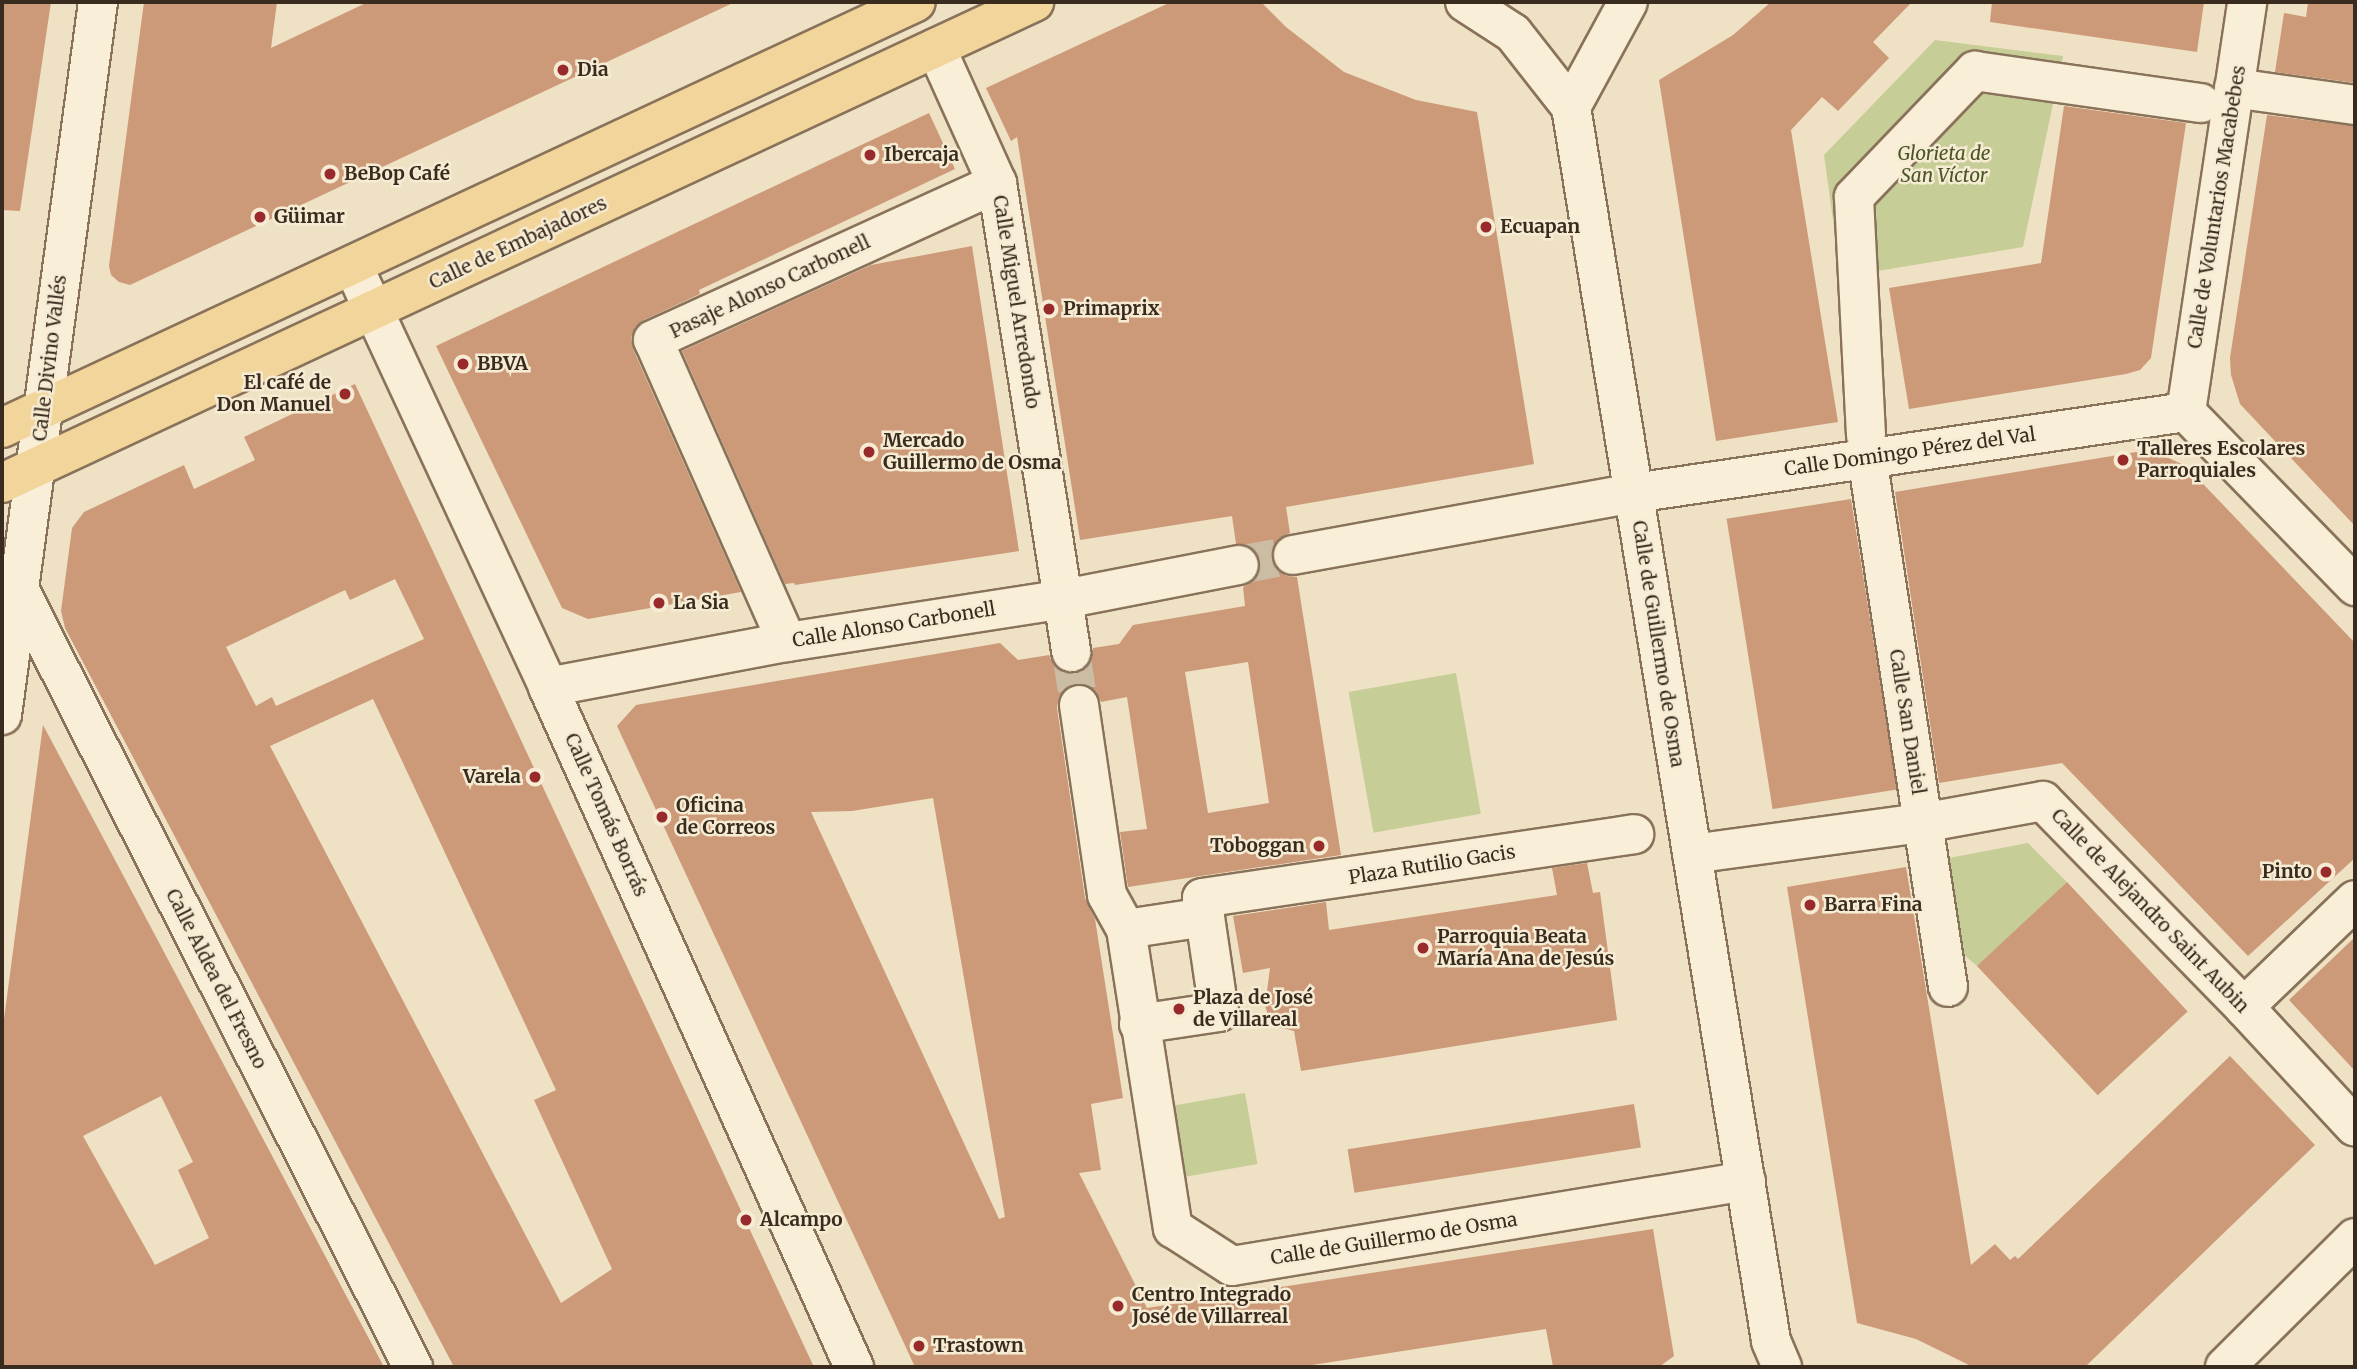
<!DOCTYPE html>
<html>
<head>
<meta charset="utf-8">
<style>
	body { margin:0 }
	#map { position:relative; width:2357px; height:1369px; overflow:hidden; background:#eee1c4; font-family:Merriweather,serif }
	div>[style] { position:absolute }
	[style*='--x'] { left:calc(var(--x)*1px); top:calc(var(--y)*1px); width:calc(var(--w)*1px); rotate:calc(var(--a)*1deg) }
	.green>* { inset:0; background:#c7cd97; transform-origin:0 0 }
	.building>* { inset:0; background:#cd9a79; transform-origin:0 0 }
	.minor-tunnel>* { height:38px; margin-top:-19px; transform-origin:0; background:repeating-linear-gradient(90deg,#cabda3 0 38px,transparent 0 57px) }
	.roads { filter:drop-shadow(2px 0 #89725a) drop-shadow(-2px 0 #89725a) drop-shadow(0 2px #89725a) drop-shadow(0 -2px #89725a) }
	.minor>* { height:38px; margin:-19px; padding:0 19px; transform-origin:19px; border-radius:19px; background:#f9eed7 }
	.major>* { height:38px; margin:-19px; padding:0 19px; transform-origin:19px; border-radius:19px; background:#f2d59b }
	.dots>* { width:19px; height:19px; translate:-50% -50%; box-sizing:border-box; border:4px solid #f6ebd3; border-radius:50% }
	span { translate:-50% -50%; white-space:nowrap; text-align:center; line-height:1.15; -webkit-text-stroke:5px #f6ebd3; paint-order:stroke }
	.poi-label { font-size:19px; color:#392b1e; font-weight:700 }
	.left { translate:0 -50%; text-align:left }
	.right { translate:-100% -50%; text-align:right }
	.park-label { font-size:19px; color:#4a5525; font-style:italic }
	.street-label { font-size:19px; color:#392b1e }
	.frame { position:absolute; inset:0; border:4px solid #392b1e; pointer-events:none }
</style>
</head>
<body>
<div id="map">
	<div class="green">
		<i style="clip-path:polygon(1935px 40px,2063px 56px,2023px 247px,1841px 277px,1824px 155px)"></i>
		<i style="left:1456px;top:673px;width:143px;height:109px;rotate:80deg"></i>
		<i style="clip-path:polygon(2028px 843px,2067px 882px,1978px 967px,1961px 952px,1949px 858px)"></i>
		<i style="left:1245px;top:1093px;width:72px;height:75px;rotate:80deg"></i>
	</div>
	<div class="building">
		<i style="clip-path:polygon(2px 2px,51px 2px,20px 211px,2px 210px)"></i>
		<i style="clip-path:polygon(144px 2px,277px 2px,271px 48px,368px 2px,735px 2px,130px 285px,119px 282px,111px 275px,109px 266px)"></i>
		<i style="clip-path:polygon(evenodd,1171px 2px,1261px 2px,1286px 27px,1344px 72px,1416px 100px,1477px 112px,1534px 464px,1286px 507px,1290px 533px,1278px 539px,1273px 547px,1271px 558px,1277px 570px,1286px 576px,1297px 577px,1341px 855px,1128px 887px,1120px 832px,1147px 829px,1127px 697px,1101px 702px,1096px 691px,1086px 684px,1076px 683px,1066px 688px,1059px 696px,1057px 708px,1085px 898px,1095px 919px,1123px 1098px,1091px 1104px,1101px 1170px,1079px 1173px,1147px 1308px,1653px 1229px,1674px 1356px,1659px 1367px,1553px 1367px,1546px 1329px,1299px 1367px,915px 1367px,617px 726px,636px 705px,1000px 643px,1018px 660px,1049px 655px,1054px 665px,1063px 672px,1075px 673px,1085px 669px,1091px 660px,1093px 648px,1119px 644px,1133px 625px,1245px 606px,1243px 587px,1254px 581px,1260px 571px,1261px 562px,1255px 550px,1247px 545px,1236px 544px,1232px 516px,1080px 540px,1017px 137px,1011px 141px,986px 88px,1171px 2px,1248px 662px,1269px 803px,1208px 813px,1185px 672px,1248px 662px,1171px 2px,933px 798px,1005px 1217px,999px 1219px,811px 812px,852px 811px,933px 798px)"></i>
		<i style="clip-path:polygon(1771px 2px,1912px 2px,1873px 42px,1889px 58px,1838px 111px,1822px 97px,1791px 130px,1838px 422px,1716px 441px,1659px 80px,1733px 35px)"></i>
		<i style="clip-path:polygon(1992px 2px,2204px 2px,2197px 52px,1990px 22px)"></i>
		<i style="clip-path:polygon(2308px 2px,2355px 2px,2355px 83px,2275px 72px,2284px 13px,2306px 17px)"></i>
		<i style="clip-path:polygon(2064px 106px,2186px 123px,2151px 358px,2140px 370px,2126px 374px,1909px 409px,1889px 288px,2041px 263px)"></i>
		<i style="clip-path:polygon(929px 113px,955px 169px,699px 290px,700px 294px,644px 320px,635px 328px,631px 338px,633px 349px,741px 592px,588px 619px,562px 608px,436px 346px)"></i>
		<i style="clip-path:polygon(2267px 115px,2355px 126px,2355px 526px,2240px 404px,2231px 375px,2230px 358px)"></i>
		<i style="clip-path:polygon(972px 246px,1019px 551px,795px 585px,794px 583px,785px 584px,682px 351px,871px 265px)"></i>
		<i style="clip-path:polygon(evenodd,355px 384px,520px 738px,814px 1367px,454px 1367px,65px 628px,61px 611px,72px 528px,84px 512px,184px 465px,194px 489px,255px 460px,244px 437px,355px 384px,395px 579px,424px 639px,276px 706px,272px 697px,256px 706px,226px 647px,345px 590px,350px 600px,395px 579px,355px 384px,373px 699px,556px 1090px,534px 1100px,612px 1269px,561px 1303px,270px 746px,373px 699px)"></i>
		<i style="clip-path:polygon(2136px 452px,2160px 454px,2186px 466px,2355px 643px,2355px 858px,2248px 956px,2062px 763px,1939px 783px,1895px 492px)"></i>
		<i style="left:1851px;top:499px;width:294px;height:126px;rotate:81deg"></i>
		<i style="clip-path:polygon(evenodd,43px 725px,155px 935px,384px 1367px,2px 1367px,2px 1034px,43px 725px,161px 1096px,193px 1162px,178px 1170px,209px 1238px,155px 1265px,83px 1136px,161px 1096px)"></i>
		<i style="clip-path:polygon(1587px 863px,1593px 893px,1600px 892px,1617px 1020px,1301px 1071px,1294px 1031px,1278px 1027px,1270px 1020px,1265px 1006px,1270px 968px,1243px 973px,1233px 916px,1326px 902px,1329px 930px,1557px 895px,1552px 868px)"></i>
		<i style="clip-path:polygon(1906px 867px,1971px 1265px,1995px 1244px,2010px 1260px,2015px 1256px,2018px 1259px,2230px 1056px,2315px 1145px,2085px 1367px,1973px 1367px,1916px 1339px,1857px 1323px,1787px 887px)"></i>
		<i style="left:2067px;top:882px;width:177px;height:123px;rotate:47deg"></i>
		<i style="clip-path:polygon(2355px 937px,2355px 1071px,2289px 1000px)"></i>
		<i style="left:1634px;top:1104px;width:44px;height:290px;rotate:81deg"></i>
	</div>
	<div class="minor-tunnel">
		<i style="--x:1239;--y:565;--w:55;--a:-10.5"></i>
		<i style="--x:1071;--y:652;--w:54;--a:81.4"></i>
	</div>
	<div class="roads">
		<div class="minor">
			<i style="--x:1465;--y:2;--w:57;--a:32.9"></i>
			<i style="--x:1513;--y:33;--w:94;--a:51.9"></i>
			<i style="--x:1571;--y:107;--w:1250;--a:80.79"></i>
			<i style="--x:1771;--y:1341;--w:28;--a:67"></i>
			<i style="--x:936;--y:48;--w:148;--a:65.7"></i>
			<i style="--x:997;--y:183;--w:475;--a:81"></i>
			<i style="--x:2234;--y:88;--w:122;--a:8"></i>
			<i style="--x:1571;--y:107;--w:119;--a:-61.5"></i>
			<i style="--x:353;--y:266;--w:464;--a:65.1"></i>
			<i style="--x:548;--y:687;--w:746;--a:65.77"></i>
			<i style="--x:2186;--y:412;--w:415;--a:-81.5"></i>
			<i style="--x:2186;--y:412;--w:243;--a:45.8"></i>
			<i style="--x:1866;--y:435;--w:238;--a:-92.9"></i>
			<i style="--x:1854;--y:197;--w:175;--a:-46.2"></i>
			<i style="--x:1975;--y:71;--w:228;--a:8.1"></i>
			<i style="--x:1867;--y:457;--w:536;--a:81.31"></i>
			<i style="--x:1293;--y:555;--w:347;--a:-10.3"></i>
			<i style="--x:1634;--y:493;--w:558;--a:-8.35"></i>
			<i style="--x:20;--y:591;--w:870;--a:63.14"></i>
			<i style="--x:787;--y:642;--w:330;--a:-113.9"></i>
			<i style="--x:653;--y:340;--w:378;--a:-24.5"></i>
			<i style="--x:548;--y:687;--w:243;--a:-10.7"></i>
			<i style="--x:787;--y:642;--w:280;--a:-8.8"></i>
			<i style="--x:1064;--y:599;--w:178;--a:-11"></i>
			<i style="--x:1079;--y:705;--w:192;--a:81.6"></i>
			<i style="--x:1107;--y:895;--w:39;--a:61"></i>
			<i style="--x:1126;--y:929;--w:303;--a:81.1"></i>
			<i style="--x:1173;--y:1228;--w:70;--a:32.8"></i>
			<i style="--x:1232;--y:1266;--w:521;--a:-9.39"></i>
			<i style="--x:2;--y:715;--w:719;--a:-82.33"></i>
			<i style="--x:1692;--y:854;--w:232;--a:-7.7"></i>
			<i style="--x:1922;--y:823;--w:123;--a:-10.3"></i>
			<i style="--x:2043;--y:801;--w:288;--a:45.7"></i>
			<i style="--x:2244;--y:1007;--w:163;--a:47.2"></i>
			<i style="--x:1205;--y:917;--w:19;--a:-99"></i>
			<i style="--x:1202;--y:898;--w:437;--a:-8.4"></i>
			<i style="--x:1126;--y:929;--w:80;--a:-8.6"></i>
			<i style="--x:1205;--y:917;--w:96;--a:81.6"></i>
			<i style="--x:1219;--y:1012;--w:81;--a:171.5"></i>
			<i style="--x:2244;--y:1007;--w:154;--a:-43.9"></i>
			<i style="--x:2225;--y:1367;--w:183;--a:-44.8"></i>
		</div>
		<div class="major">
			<i style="--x:2;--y:428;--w:1008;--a:-24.99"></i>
			<i style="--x:2;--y:483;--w:1139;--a:-24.99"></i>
		</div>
	</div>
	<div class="dots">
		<i style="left:563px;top:70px;background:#982a2c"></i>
		<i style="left:870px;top:155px;background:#982a2c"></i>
		<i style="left:330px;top:174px;background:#982a2c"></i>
		<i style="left:260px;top:217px;background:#982a2c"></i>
		<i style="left:1486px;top:227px;background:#982a2c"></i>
		<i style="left:1049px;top:309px;background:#982a2c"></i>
		<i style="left:463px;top:364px;background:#982a2c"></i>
		<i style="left:345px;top:394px;background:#982a2c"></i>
		<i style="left:869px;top:452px;background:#982a2c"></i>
		<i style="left:2123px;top:460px;background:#982a2c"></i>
		<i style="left:659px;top:603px;background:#982a2c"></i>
		<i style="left:535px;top:777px;background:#982a2c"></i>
		<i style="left:662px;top:817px;background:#982a2c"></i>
		<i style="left:1319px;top:846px;background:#982a2c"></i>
		<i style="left:2326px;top:872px;background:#982a2c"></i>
		<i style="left:1810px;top:905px;background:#982a2c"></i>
		<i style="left:1423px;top:948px;background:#982a2c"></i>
		<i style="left:1179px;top:1009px;background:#982a2c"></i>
		<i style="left:746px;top:1220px;background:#982a2c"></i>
		<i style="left:1118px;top:1306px;background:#982a2c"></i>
		<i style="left:919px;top:1346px;background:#982a2c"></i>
	</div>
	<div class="poi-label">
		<span class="left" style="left:577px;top:70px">Dia</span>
		<span class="left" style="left:884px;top:155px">Ibercaja</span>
		<span class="left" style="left:344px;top:174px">BeBop Café</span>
		<span class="left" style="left:274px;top:217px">Güimar</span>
		<span class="left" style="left:1500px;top:227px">Ecuapan</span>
		<span class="left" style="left:1063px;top:309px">Primaprix</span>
		<span class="left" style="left:477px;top:364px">BBVA</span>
		<span class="right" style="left:331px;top:394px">El café de<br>Don Manuel</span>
		<span class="left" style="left:883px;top:452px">Mercado<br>Guillermo de Osma</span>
		<span class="left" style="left:2137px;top:460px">Talleres Escolares<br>Parroquiales</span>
		<span class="left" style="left:673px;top:603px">La Sia</span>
		<span class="right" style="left:521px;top:777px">Varela</span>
		<span class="left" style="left:676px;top:817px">Oficina<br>de Correos</span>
		<span class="right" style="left:1305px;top:846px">Toboggan</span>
		<span class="right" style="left:2312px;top:872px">Pinto</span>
		<span class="left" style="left:1824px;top:905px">Barra Fina</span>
		<span class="left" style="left:1437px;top:948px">Parroquia Beata<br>María Ana de Jesús</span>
		<span class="left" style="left:1193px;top:1009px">Plaza de José<br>de Villareal</span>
		<span class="left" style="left:760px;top:1220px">Alcampo</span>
		<span class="left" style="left:1132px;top:1306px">Centro Integrado<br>José de Villarreal</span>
		<span class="left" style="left:933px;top:1346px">Trastown</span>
	</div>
	<div class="park-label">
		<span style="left:1944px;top:165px">Glorieta de<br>San Víctor</span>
	</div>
	<div class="street-label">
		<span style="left:2217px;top:207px;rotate:-81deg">Calle de Voluntarios Macabebes</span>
		<span style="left:518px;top:243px;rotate:-25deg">Calle de Embajadores</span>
		<span style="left:770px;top:287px;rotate:-25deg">Pasaje Alonso Carbonell</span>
		<span style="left:1016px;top:302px;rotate:81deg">Calle Miguel Arredondo</span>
		<span style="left:50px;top:358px;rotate:-83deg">Calle Divino Vallés</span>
		<span style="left:1910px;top:452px;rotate:-8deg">Calle Domingo Pérez del Val</span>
		<span style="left:894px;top:625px;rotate:-9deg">Calle Alonso Carbonell</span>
		<span style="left:1658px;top:644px;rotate:81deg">Calle de Guillermo de Osma</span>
		<span style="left:1907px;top:722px;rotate:81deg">Calle San Daniel</span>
		<span style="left:606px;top:815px;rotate:66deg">Calle Tomás Borrás</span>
		<span style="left:1432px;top:865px;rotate:-9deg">Plaza Rutilio Gacis</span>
		<span style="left:2150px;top:911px;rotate:46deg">Calle de Alejandro Saint Aubin</span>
		<span style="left:216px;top:979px;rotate:63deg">Calle Aldea del Fresno</span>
		<span style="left:1394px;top:1239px;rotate:-9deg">Calle de Guillermo de Osma</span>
	</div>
	<div class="frame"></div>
</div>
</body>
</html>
